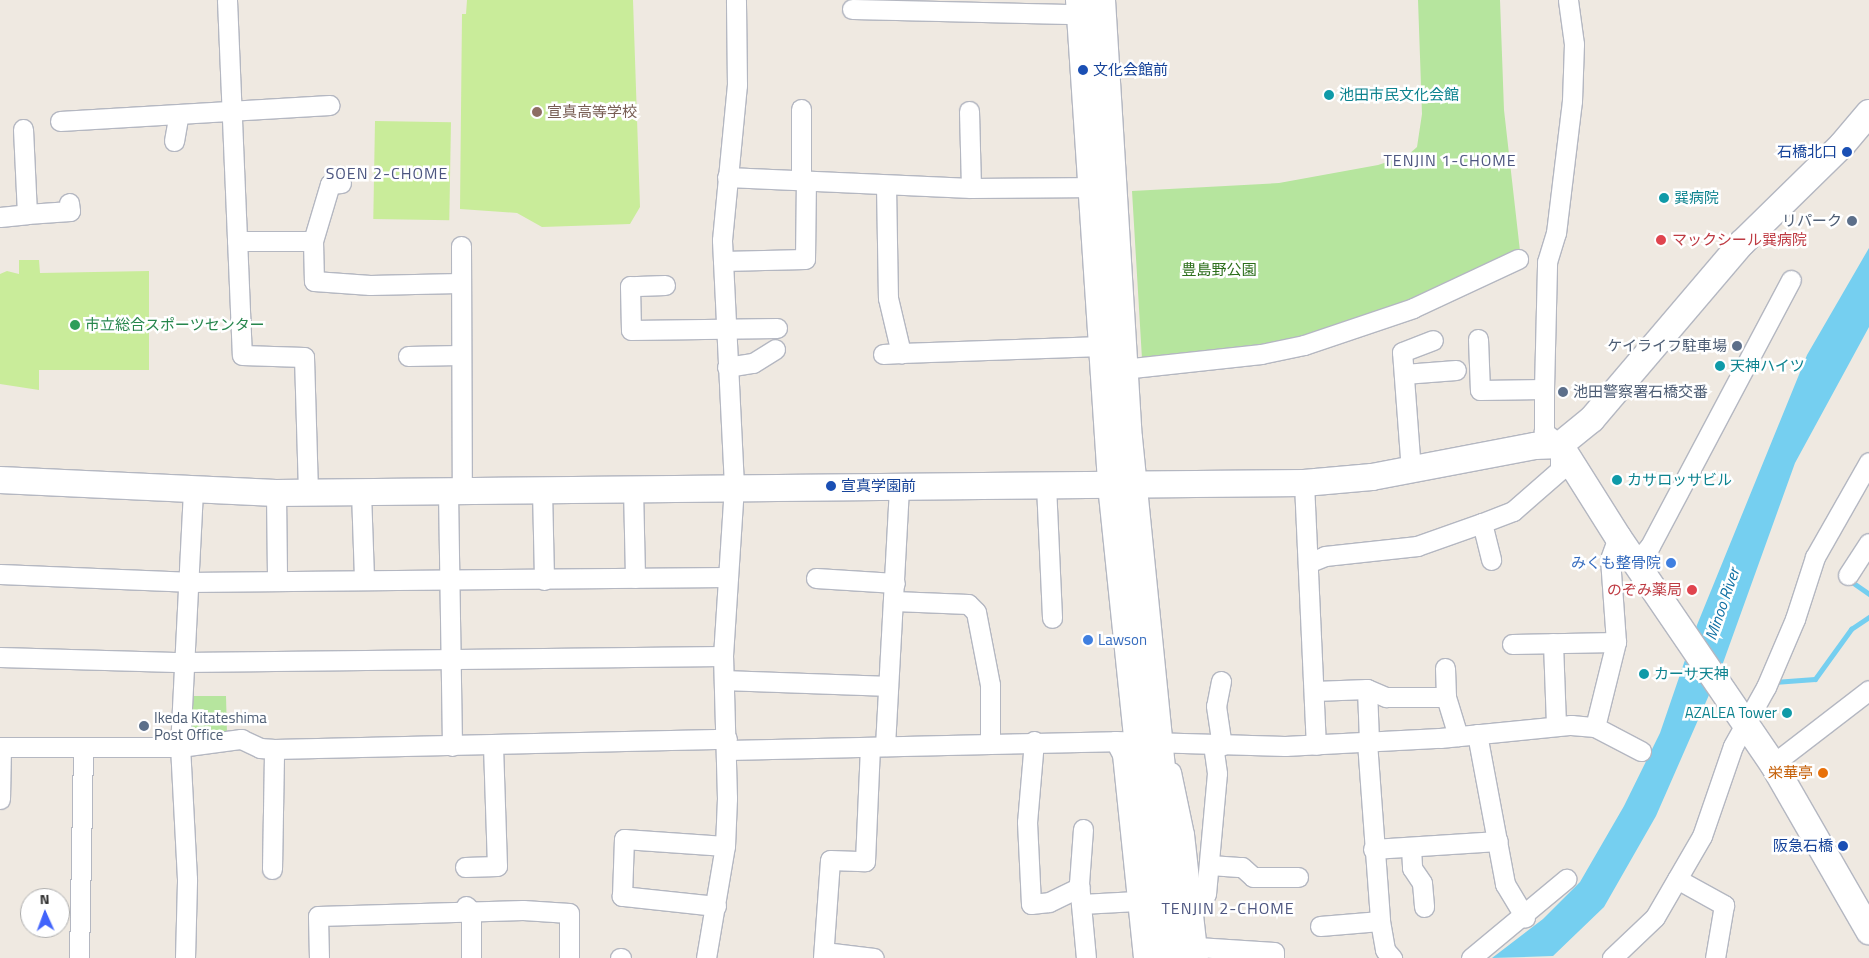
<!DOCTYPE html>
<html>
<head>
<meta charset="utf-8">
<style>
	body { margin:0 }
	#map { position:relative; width:1869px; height:958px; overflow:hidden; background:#efe9e1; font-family:"Titillium Web","Noto Sans JP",sans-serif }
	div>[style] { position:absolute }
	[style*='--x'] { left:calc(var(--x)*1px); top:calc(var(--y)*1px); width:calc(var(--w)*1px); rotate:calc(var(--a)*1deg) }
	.green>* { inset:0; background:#b6e59e }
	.pitch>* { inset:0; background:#c9ec9a; transform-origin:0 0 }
	.water>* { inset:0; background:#75cff0 }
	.stream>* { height:5px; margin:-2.5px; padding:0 2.5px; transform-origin:2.5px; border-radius:2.5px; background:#75cff0 }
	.roads { filter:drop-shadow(1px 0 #b4b7c1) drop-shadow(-1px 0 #b4b7c1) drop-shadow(0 1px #b4b7c1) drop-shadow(0 -1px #b4b7c1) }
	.street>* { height:19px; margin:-9.5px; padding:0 9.5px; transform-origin:9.5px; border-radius:9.5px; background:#fff }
	.secondary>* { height:26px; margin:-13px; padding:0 13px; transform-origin:13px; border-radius:13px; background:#fff }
	.dots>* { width:14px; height:14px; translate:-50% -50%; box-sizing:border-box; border:2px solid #fff; border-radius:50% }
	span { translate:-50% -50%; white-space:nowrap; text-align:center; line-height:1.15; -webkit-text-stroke:5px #fff; paint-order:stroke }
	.transit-label { font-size:15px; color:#164399 }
	.left { translate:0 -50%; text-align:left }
	.right { translate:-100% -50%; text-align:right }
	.culture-label { font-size:15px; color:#0d838f }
	.education-label { font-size:15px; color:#785e54 }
	.service-label { font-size:15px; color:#4e5e75 }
	.health-label { font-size:15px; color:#be3a42 }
	.park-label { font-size:15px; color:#2c6e1b }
	.leisure-label { font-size:15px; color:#27864d }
	.shop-label { font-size:15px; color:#366cbe }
	.food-label { font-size:15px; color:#c56008 }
	.neighbourhood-label { font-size:16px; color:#4d5680; letter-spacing:1px }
	.water-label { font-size:16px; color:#0d6fa3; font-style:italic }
	.north { position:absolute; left:20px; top:888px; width:50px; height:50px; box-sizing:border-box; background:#fff; border:1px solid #ababab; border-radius:50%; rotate:358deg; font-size:14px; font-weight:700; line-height:20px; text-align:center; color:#2e2e2e }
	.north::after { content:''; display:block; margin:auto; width:18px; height:22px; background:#4264fb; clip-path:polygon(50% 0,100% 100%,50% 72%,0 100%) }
</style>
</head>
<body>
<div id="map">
	<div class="green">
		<i style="clip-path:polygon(1418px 0,1500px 0,1504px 110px,1520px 251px,1433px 291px,1285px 343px,1142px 359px,1132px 191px,1279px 183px,1378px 165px,1408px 155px,1417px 147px,1422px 114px)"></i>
		<i style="clip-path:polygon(190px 696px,226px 696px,227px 733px,193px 739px,188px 735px)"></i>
	</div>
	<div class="pitch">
		<i style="clip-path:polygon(467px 0,633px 0,640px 207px,630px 224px,542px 227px,517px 213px,460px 209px,462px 14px,466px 14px)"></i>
		<i style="left:375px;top:121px;width:76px;height:98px;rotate:1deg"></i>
		<i style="clip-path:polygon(19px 260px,39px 260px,40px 273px,149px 271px,149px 370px,39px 370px,39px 390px,0 384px,0 274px,7px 271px,19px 274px)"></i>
	</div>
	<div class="water">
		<i style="clip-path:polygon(1869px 248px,1869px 327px,1795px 463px,1723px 663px,1656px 816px,1604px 907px,1553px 956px,1492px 958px,1543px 919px,1580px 882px,1624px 806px,1660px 733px,1697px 625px,1807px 355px)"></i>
	</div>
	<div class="stream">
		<i style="--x:1849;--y:580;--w:24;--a:35"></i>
		<i style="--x:1774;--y:682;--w:41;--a:-4.2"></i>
		<i style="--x:1815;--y:679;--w:62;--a:-54.2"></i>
		<i style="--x:1851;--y:629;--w:22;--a:-34"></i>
	</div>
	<div class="roads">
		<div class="street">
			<i style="--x:227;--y:0;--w:355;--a:87.6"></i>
			<i style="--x:242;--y:355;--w:62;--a:1.8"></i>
			<i style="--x:304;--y:357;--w:136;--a:88.3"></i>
			<i style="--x:852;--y:9;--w:228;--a:1.3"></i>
			<i style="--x:801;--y:109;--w:71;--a:90"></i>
			<i style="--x:969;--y:111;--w:77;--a:88.5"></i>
			<i style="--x:60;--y:121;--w:270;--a:-3.4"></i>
			<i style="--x:174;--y:141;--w:27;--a:-80"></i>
			<i style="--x:727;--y:177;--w:244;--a:2.6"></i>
			<i style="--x:971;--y:188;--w:132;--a:-0.4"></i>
			<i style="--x:886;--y:185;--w:113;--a:89"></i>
			<i style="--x:888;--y:298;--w:57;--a:76.7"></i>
			<i style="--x:901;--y:353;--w:201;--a:-2"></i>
			<i style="--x:27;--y:214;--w:43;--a:-4"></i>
			<i style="--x:70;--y:211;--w:8;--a:-97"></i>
			<i style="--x:0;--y:217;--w:27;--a:-6"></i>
			<i style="--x:27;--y:214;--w:85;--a:-92.7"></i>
			<i style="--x:237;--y:241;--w:76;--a:0"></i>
			<i style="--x:313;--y:241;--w:40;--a:88.6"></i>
			<i style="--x:314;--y:281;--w:56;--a:4.1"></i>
			<i style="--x:370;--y:285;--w:89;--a:-1.3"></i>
			<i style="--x:313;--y:241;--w:59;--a:-73.4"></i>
			<i style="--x:330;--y:184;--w:11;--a:-5"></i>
			<i style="--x:461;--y:246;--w:244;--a:89.8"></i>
			<i style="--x:723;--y:261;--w:82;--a:-1.4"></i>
			<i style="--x:805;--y:259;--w:79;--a:-89.3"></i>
			<i style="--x:665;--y:285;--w:35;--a:178"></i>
			<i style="--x:630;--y:286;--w:44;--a:88.7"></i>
			<i style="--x:631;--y:330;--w:146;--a:-0.8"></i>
			<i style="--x:1478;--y:339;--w:51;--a:87.8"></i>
			<i style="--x:1480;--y:390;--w:64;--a:-0.9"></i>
			<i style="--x:883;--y:354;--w:18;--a:-3"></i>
			<i style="--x:408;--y:356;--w:52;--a:-1.1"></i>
			<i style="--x:727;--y:367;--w:26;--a:-9"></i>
			<i style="--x:753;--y:363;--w:26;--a:-32"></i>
			<i style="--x:1123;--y:369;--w:139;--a:-6.2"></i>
			<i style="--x:1261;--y:354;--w:44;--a:-11.8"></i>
			<i style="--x:1304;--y:345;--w:115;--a:-18.7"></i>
			<i style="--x:1413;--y:308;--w:116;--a:-25"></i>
			<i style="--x:1404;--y:374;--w:52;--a:-4.4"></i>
			<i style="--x:1411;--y:471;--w:119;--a:-94.3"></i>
			<i style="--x:1402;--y:352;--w:33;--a:-21"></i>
			<i style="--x:1304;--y:483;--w:262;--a:87.4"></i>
			<i style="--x:1046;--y:485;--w:133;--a:87.4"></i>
			<i style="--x:633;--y:488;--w:90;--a:88.7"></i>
			<i style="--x:542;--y:490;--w:90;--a:88.7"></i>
			<i style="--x:448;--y:491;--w:255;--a:89.1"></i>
			<i style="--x:361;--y:492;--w:88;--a:88"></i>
			<i style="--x:276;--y:493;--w:88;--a:89.3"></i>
			<i style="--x:1482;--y:523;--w:38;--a:76"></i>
			<i style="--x:1636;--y:562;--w:21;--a:-49"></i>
			<i style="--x:1650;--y:546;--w:301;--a:-62.1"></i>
			<i style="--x:1308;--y:563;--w:18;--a:-22"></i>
			<i style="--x:1325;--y:556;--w:93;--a:-6.2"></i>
			<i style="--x:1417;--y:546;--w:69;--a:-19.5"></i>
			<i style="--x:1482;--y:523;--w:33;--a:-21"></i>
			<i style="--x:1513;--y:511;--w:62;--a:-41.1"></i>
			<i style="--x:1560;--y:470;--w:25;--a:-90"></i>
			<i style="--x:1560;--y:445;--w:21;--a:-141"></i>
			<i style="--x:1544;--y:432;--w:43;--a:-90"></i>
			<i style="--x:1544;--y:389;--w:127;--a:-88.6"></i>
			<i style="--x:1547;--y:262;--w:30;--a:-73"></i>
			<i style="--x:1556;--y:233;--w:133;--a:-83.1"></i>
			<i style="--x:1572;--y:101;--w:57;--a:-88"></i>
			<i style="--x:1574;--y:44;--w:44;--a:-97.8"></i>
			<i style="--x:0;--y:574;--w:187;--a:2.4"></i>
			<i style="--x:187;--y:582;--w:541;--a:-0.53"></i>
			<i style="--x:1848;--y:575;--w:38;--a:-57"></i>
			<i style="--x:816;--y:578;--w:79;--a:3.6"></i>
			<i style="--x:894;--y:601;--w:74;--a:2.3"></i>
			<i style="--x:968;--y:604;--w:11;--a:45"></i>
			<i style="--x:976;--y:612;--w:74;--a:79.1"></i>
			<i style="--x:990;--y:685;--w:58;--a:90"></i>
			<i style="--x:1553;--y:643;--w:82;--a:87.9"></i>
			<i style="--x:1512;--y:644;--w:104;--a:-1.1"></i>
			<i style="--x:0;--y:657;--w:184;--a:1.6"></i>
			<i style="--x:184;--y:662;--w:539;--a:-0.64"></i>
			<i style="--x:1445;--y:668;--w:29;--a:88"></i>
			<i style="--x:725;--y:680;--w:163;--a:2.1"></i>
			<i style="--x:1221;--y:681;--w:25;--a:101"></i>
			<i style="--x:1216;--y:706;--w:40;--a:81.5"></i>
			<i style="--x:1367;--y:689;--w:53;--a:87.8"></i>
			<i style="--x:1314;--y:691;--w:53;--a:-2.2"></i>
			<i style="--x:1367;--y:689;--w:21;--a:23"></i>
			<i style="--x:1386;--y:697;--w:60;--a:0"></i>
			<i style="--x:1446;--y:697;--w:41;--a:72.9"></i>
			<i style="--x:1595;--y:727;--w:88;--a:-76.1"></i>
			<i style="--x:1616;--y:642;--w:83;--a:-94.1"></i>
			<i style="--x:1610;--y:559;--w:23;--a:-70"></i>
			<i style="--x:1477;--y:734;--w:153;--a:79.4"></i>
			<i style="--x:1505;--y:884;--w:39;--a:59"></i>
			<i style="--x:1034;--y:741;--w:81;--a:94.9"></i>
			<i style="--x:1027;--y:822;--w:82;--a:87.2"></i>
			<i style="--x:1031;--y:904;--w:18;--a:-6"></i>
			<i style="--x:1049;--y:902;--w:34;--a:-26"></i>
			<i style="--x:1115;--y:741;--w:15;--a:62"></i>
			<i style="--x:1122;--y:754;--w:205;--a:84.1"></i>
			<i style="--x:1367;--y:742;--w:179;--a:85.8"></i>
			<i style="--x:1380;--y:921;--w:29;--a:80"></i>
			<i style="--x:1385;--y:950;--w:11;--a:49"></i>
			<i style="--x:885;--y:746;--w:260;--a:-86.9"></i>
			<i style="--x:0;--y:747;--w:180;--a:0"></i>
			<i style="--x:180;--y:747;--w:62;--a:-7.5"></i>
			<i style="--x:241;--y:739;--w:21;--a:25"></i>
			<i style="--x:260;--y:748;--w:14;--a:4"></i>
			<i style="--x:274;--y:749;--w:453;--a:-1.3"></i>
			<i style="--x:728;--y:750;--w:387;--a:-1.3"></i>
			<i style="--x:1115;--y:741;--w:170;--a:1.7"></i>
			<i style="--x:1285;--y:746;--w:155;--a:-3"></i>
			<i style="--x:1440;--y:738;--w:132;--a:-5.7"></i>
			<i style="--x:1571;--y:725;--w:24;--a:5"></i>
			<i style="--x:1595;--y:727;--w:52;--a:27.6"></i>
			<i style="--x:1773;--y:764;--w:121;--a:-37.6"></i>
			<i style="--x:1171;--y:772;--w:63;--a:78.2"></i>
			<i style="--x:1184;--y:834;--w:125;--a:83.6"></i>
			<i style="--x:0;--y:799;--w:52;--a:-88.9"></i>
			<i style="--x:1083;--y:829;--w:54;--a:94.2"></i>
			<i style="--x:1079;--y:883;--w:75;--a:84.7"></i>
			<i style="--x:1411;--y:847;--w:21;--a:87"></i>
			<i style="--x:1412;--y:868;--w:18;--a:56"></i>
			<i style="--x:1422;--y:883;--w:24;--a:85"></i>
			<i style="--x:1373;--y:849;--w:125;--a:-3.7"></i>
			<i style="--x:1210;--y:865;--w:32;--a:4"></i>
			<i style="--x:1242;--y:867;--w:15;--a:42"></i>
			<i style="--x:1253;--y:877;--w:45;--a:0"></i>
			<i style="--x:465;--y:867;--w:32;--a:-2"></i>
			<i style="--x:497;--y:866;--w:120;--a:-91.9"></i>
			<i style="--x:272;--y:869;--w:120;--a:-89"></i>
			<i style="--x:1677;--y:879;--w:54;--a:29"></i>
			<i style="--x:1724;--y:905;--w:54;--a:99.6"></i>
			<i style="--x:1081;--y:904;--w:56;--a:-3.1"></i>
			<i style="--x:466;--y:906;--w:7;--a:45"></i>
			<i style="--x:471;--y:911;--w:47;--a:90"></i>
			<i style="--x:716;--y:906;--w:95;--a:-173.9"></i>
			<i style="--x:622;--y:896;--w:57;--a:-88"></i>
			<i style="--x:624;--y:839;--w:101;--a:4"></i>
			<i style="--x:1193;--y:911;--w:21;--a:-53"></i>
			<i style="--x:1206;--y:894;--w:121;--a:-84.8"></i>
			<i style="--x:1217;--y:773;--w:29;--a:-98"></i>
			<i style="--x:1320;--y:926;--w:60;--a:-4.8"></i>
			<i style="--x:1197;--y:947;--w:77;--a:3.7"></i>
			<i style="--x:1274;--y:952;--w:6;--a:90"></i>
			<i style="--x:824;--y:952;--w:50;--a:6.8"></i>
			<i style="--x:79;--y:958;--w:209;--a:-88.9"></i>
			<i style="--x:185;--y:958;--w:79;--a:-88.5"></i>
			<i style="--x:187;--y:879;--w:132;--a:-93"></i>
			<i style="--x:180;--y:747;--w:258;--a:-87.1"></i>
			<i style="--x:319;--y:958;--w:42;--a:-91.4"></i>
			<i style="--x:318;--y:916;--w:205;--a:-1.7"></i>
			<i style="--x:523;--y:910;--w:46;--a:3.7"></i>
			<i style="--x:569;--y:913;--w:45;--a:90"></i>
			<i style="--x:620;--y:958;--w:1;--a:0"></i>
			<i style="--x:706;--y:958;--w:114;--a:-80.4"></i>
			<i style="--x:725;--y:846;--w:48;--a:-87.6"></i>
			<i style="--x:727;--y:798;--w:142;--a:-91.6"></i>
			<i style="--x:723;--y:656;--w:170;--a:-86.3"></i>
			<i style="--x:734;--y:486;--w:246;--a:-92.8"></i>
			<i style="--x:722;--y:240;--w:156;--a:-84.5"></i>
			<i style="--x:737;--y:85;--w:85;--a:-90.7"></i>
			<i style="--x:823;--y:958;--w:98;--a:-85.9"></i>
			<i style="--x:830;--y:860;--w:35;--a:2"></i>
			<i style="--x:865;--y:861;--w:114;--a:-87.5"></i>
			<i style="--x:1471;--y:958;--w:124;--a:-39.7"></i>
			<i style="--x:1612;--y:958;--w:59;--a:-43.6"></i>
			<i style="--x:1655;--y:917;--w:94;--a:-59.9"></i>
			<i style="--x:1702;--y:836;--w:95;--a:-71"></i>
			<i style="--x:1733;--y:746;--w:68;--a:-60.8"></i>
			<i style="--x:1766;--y:687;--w:74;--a:-66.9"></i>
			<i style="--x:1795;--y:619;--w:65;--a:-72.1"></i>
			<i style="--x:1815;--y:557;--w:109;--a:-60.4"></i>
		</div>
		<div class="secondary">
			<i style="--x:1079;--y:0;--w:486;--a:86.2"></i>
			<i style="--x:1111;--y:485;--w:476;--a:84.1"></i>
			<i style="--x:1102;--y:0;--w:439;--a:86.5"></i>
			<i style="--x:1129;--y:438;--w:523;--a:84.29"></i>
			<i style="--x:1560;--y:445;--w:109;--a:57.8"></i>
			<i style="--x:1618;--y:537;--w:275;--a:55.7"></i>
			<i style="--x:1773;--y:764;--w:193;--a:60.1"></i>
			<i style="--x:0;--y:480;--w:276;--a:2.7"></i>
			<i style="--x:276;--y:493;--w:1028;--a:-0.56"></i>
			<i style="--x:1304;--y:483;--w:68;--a:-5"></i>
			<i style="--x:1372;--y:477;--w:166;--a:-10.8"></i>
			<i style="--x:1535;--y:446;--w:25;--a:-2"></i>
			<i style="--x:1560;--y:445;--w:41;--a:-39.1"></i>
			<i style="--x:1592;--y:419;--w:231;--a:-49.6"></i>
			<i style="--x:1742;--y:243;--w:140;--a:-44.4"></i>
			<i style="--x:1842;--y:145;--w:42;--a:-49.8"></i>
		</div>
	</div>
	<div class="dots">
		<i style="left:1083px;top:70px;background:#1a4fb4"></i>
		<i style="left:1329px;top:95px;background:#0f9aa8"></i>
		<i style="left:537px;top:112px;background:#8d6e63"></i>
		<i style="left:1847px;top:152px;background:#1a4fb4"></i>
		<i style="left:1664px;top:198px;background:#0f9aa8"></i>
		<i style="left:1852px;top:221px;background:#5c6f8a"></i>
		<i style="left:1661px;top:240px;background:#e0444e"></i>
		<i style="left:75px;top:325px;background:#2e9e5b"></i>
		<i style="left:1737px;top:346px;background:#5c6f8a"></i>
		<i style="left:1720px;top:366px;background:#0f9aa8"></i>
		<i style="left:1563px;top:392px;background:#5c6f8a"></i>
		<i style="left:1617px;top:480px;background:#0f9aa8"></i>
		<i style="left:831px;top:486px;background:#1a4fb4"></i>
		<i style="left:1671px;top:563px;background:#3f7fe0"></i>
		<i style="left:1692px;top:590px;background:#e0444e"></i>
		<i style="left:1088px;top:640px;background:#3f7fe0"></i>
		<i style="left:1644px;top:674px;background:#0f9aa8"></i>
		<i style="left:1787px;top:713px;background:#0f9aa8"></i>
		<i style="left:144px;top:726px;background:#5c6f8a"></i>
		<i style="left:1823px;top:773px;background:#e8710a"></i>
		<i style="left:1843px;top:846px;background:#1a4fb4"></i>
	</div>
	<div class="transit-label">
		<span class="left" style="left:1093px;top:70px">文化会館前</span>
		<span class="right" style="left:1837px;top:152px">石橋北口</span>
		<span class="left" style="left:841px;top:486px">宣真学園前</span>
		<span class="right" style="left:1833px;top:846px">阪急石橋</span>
	</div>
	<div class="culture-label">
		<span class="left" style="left:1339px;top:95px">池田市民文化会館</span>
		<span class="left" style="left:1674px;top:198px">巽病院</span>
		<span class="left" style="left:1730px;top:366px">天神ハイツ</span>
		<span class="left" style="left:1627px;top:480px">カサロッサビル</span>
		<span class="left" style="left:1654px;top:674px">カーサ天神</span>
		<span class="right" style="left:1777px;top:713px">AZALEA Tower</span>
	</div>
	<div class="education-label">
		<span class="left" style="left:547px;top:112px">宣真高等学校</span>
	</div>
	<div class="service-label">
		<span class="right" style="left:1842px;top:221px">リパーク</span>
		<span class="right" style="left:1727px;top:346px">ケイライフ駐車場</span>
		<span class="left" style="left:1573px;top:392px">池田警察署石橋交番</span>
		<span class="left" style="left:154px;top:726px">Ikeda Kitateshima<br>Post Office</span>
	</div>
	<div class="health-label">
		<span class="left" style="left:1672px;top:240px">マックシール巽病院</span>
		<span class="right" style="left:1682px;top:590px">のぞみ薬局</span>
	</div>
	<div class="park-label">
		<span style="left:1219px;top:270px">豊島野公園</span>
	</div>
	<div class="leisure-label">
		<span class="left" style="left:85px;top:325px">市立総合スポーツセンター</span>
	</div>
	<div class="shop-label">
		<span class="right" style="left:1661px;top:563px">みくも整骨院</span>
		<span class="left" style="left:1098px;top:640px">Lawson</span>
	</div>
	<div class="food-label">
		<span class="right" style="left:1813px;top:773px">栄華亭</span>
	</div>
	<div class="neighbourhood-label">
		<span style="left:1450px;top:160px">TENJIN 1-CHOME</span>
		<span style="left:387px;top:173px">SOEN 2-CHOME</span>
		<span style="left:1228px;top:908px">TENJIN 2-CHOME</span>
	</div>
	<div class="water-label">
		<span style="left:1722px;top:604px;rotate:-71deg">Minoo River</span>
	</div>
	<div class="north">N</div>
</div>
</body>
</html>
